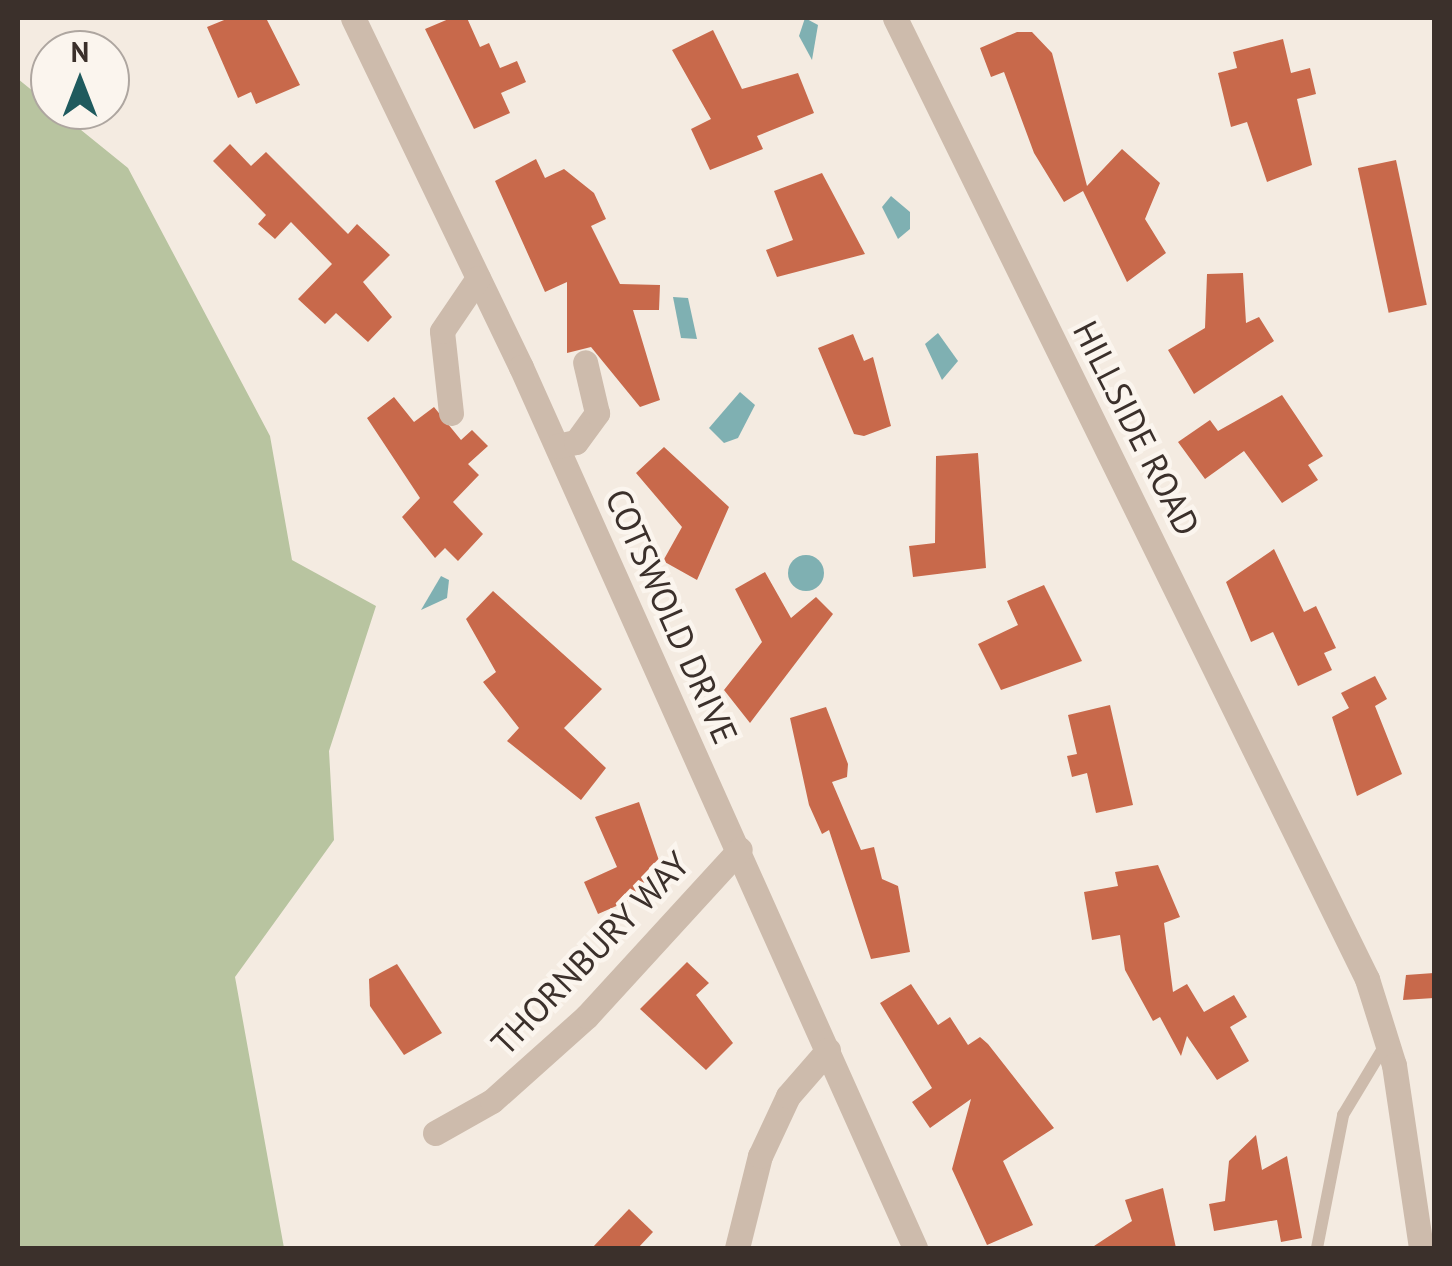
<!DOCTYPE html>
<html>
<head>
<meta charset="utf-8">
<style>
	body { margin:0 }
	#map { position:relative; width:1452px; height:1266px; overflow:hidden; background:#f4ebe1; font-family:"PT Sans",sans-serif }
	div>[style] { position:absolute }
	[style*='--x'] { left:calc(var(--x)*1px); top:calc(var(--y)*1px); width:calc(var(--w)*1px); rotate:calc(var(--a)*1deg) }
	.green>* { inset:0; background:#b8c4a0 }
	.water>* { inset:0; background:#7fb0b2 }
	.round { border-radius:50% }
	.building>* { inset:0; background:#c8694b; transform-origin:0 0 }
	.lane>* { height:12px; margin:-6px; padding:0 6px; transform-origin:6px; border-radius:6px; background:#cdbbac }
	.street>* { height:25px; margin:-12.5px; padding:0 12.5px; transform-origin:12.5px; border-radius:12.5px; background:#cdbbac }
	span { translate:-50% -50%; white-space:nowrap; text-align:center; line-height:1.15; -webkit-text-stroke:9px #fbf5ee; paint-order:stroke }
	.street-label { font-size:35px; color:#3b302b }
	.frame { position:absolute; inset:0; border:20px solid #3b302b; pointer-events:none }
	.north { position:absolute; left:30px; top:30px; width:100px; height:100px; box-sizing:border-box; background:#fbf5ee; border:2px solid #aea6a0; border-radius:50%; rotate:0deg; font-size:28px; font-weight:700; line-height:40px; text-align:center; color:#3b302b }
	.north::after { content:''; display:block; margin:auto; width:35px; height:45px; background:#1f5a5e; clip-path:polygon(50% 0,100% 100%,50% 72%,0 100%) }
</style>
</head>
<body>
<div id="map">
	<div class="green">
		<i style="clip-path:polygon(18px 79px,128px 168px,270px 436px,292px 560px,376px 606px,329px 751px,334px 840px,235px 977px,284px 1248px,18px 1248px)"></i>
	</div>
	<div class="water">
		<i style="clip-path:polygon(805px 18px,818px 25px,812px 60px,799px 36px)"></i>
		<i style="clip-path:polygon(891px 196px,910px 212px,910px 229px,898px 239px,882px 207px)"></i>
		<i style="clip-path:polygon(673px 297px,688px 298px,697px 339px,681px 338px)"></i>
		<i style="clip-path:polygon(938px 333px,958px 361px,942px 380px,925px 344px)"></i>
		<i style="clip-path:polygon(740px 392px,755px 405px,738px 438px,724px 443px,709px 428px)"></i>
		<i class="round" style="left:788px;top:555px;width:36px;height:36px"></i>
		<i style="clip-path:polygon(441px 576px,449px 580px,447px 598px,421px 610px)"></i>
	</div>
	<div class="building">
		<i style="clip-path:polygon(229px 18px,266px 18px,300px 85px,256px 104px,251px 92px,238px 98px,207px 27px)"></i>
		<i style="clip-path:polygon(451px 18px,467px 18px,480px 47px,489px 43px,500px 68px,517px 61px,526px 82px,501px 93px,510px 113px,474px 129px,425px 29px)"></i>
		<i style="clip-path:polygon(713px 30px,742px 89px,798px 73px,814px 113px,757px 136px,763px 149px,710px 170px,691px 129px,711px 119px,672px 50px)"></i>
		<i style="clip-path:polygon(1017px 32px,1032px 32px,1052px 53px,1087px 186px,1122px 149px,1160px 183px,1145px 219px,1166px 253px,1127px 282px,1083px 191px,1064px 202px,1034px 153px,1004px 72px,991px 77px,980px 48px)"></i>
		<i style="clip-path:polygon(1283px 39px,1291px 73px,1310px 68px,1316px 94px,1297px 99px,1312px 165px,1267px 182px,1247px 122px,1231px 127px,1218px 73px,1237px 68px,1233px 52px)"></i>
		<i style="clip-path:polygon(230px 144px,251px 166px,266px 152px,348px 234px,357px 224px,390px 255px,363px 282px,392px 317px,368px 342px,336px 313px,325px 324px,298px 299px,332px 264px,291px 222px,275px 239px,258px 224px,266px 215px,213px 161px)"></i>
		<i style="clip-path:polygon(536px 159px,545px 178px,564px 169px,594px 193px,606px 219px,591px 226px,620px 284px,660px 285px,659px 310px,633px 310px,660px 400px,640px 407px,591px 347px,567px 353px,567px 282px,545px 292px,495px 181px)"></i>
		<i style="left:1396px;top:160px;width:148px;height:39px;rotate:78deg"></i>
		<i style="clip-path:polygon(822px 173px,865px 254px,777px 277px,766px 250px,793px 240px,774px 191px)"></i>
		<i style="clip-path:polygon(1243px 273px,1246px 323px,1259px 317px,1274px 341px,1194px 394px,1168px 350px,1205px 328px,1207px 274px)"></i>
		<i style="clip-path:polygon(853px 334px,864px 361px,873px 357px,891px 426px,864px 436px,854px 434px,818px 348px)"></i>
		<i style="clip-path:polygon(1282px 395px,1323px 456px,1308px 465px,1318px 480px,1282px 503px,1244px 451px,1205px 479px,1178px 442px,1210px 420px,1218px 431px)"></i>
		<i style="clip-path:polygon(394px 397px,414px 422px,434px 407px,461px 440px,472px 430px,488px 446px,468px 464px,479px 475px,453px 502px,483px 534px,458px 561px,445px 548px,435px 558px,402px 517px,420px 498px,367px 418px)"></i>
		<i style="clip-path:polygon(664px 447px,729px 507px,697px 580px,663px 561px,682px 527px,636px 473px)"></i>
		<i style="clip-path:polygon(978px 453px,986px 568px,913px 577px,909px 546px,935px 543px,936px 456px)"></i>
		<i style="clip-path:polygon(1274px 549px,1304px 612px,1316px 606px,1336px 648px,1324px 653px,1332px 670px,1298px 686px,1273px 632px,1251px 642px,1226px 582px)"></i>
		<i style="clip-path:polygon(765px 572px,791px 618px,816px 597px,833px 614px,750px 723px,724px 690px,762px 642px,735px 589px)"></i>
		<i style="clip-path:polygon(1044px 585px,1082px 661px,1001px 690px,978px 644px,1018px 625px,1007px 601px)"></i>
		<i style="clip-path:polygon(493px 591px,602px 689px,564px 728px,606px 768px,581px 800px,507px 741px,519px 728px,483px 682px,496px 672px,466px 619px)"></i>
		<i style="clip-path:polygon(1375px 676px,1387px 699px,1375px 706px,1402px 774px,1357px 796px,1332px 717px,1349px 708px,1341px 693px)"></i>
		<i style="clip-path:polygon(1110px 705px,1133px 805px,1096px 813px,1087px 773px,1072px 777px,1067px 756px,1077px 754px,1068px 715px)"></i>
		<i style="clip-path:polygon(826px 707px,848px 764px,847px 777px,832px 782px,861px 850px,874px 847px,882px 879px,898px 886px,910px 952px,871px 959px,829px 830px,822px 834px,809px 805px,790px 718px)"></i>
		<i style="clip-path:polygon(639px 802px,667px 884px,598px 914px,584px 882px,617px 867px,595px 817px)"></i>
		<i style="clip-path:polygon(1158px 865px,1180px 917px,1164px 923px,1173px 992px,1187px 984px,1204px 1012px,1234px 995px,1247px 1017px,1230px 1027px,1249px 1061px,1217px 1080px,1187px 1036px,1181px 1056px,1160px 1017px,1153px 1021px,1125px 970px,1120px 935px,1092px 940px,1084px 892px,1118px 886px,1115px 872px)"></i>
		<i style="clip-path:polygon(687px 962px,709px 983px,696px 995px,733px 1043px,706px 1070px,640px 1009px)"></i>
		<i style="clip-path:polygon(397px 964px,442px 1033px,404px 1055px,370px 1006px,369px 979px)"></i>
		<i style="clip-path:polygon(1434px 973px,1434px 998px,1403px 1000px,1406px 975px)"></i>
		<i style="clip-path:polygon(911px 984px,938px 1025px,950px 1017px,968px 1045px,980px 1037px,988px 1044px,1054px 1128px,1003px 1161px,1033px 1225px,987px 1245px,952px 1169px,971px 1099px,930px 1128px,912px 1102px,932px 1088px,880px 1003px)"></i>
		<i style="clip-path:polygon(1256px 1135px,1262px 1170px,1287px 1156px,1302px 1238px,1281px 1242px,1277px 1220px,1214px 1231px,1209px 1204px,1225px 1201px,1229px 1161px)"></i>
		<i style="clip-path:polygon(1163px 1188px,1176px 1248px,1091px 1248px,1132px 1221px,1125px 1200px)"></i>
		<i style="clip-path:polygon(629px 1209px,653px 1232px,638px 1248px,592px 1248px)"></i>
	</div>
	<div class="lane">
		<i style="--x:1317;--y:1248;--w:136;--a:-78.9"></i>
		<i style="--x:1343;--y:1115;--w:85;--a:-58.9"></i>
	</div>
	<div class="street">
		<i style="--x:353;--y:18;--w:387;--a:64.3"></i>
		<i style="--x:521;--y:367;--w:965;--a:65.9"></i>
		<i style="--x:895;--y:18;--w:1071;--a:63.84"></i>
		<i style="--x:1367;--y:979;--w:90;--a:72.6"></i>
		<i style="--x:1394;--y:1065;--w:185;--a:81.6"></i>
		<i style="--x:451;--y:413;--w:82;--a:-96.3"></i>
		<i style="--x:442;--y:331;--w:64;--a:-55.8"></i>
		<i style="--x:557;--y:446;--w:19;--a:-12"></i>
		<i style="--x:576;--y:442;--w:36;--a:-54"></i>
		<i style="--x:597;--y:413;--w:52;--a:-103.2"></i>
		<i style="--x:435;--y:1133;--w:65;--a:-29.3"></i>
		<i style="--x:492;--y:1101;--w:127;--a:-41.8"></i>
		<i style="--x:587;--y:1016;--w:226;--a:-47.5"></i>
		<i style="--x:737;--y:1248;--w:95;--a:-76"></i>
		<i style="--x:760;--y:1156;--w:66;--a:-65"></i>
		<i style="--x:788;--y:1096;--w:61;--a:-49"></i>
	</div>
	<div class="street-label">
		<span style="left:1137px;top:428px;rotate:63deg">HILLSIDE ROAD</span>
		<span style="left:672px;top:616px;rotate:66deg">COTSWOLD DRIVE</span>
		<span style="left:590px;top:953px;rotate:-46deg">THORNBURY WAY</span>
	</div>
	<div class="frame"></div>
	<div class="north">N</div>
</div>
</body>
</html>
